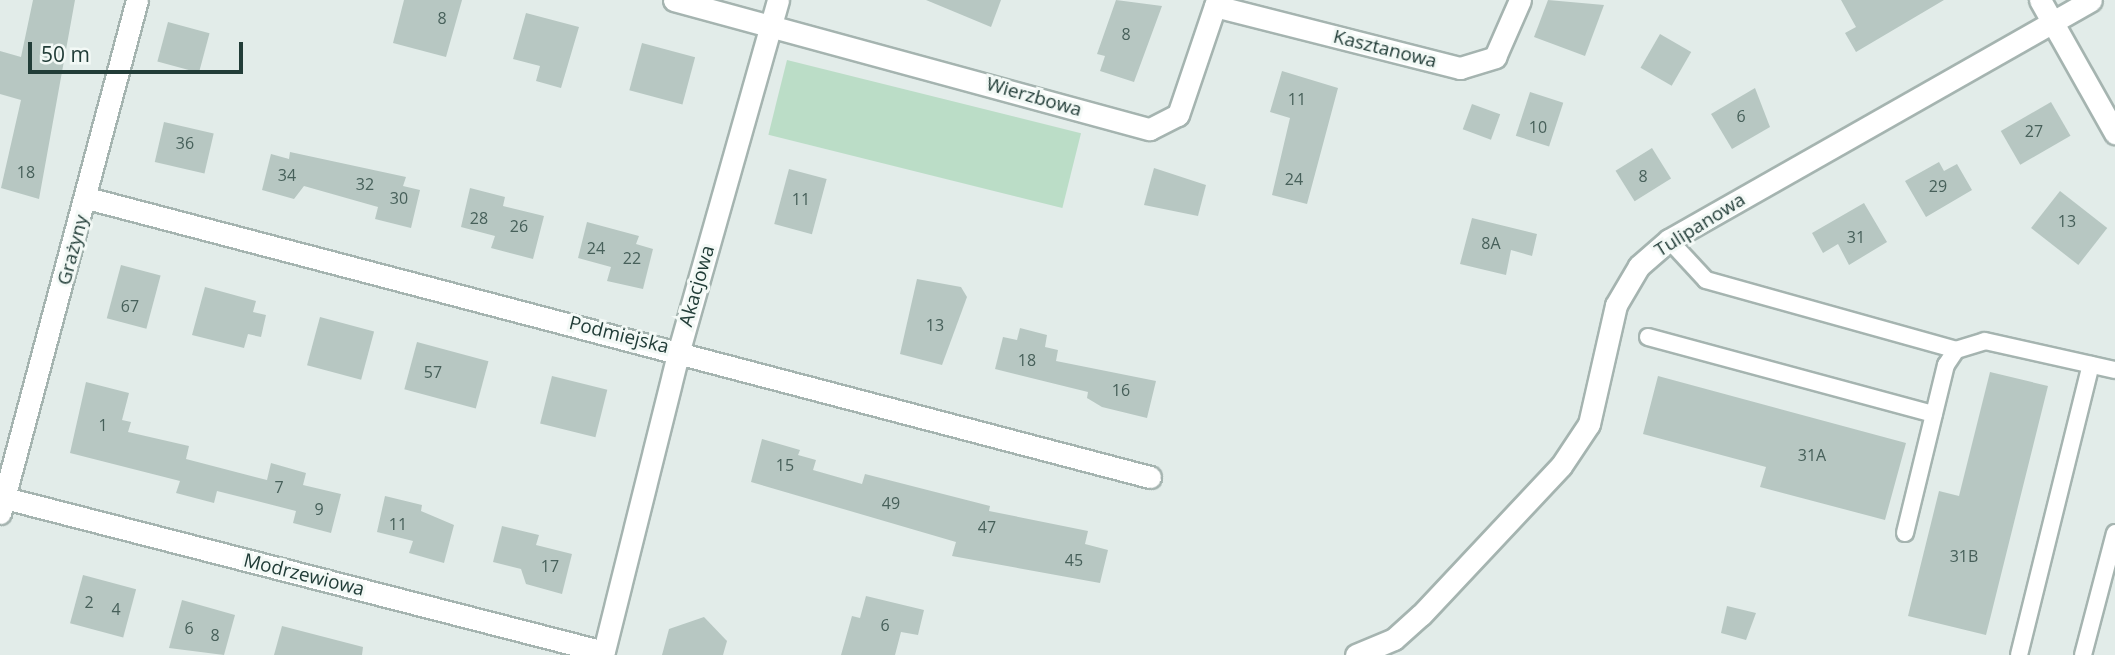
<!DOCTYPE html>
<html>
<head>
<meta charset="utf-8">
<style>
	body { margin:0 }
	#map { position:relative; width:2115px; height:655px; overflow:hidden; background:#e2ece9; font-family:"Open Sans",sans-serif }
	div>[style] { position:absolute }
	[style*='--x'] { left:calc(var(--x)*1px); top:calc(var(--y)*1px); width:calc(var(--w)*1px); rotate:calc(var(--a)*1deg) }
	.green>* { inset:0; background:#bbddc7; transform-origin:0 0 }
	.building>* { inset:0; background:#b7c7c2; transform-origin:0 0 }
	.roads { filter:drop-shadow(2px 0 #a5b4b0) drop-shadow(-2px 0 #a5b4b0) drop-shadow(0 2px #a5b4b0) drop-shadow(0 -2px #a5b4b0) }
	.service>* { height:16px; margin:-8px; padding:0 8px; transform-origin:8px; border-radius:8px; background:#fff }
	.minor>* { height:21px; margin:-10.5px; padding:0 10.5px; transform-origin:10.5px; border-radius:10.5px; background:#fff }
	span { translate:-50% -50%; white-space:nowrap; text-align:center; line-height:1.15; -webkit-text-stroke:6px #f3f9f6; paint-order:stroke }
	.number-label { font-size:16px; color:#47605a }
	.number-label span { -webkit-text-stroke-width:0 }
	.street-label { font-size:19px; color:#223d38 }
	.scale { position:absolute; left:28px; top:42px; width:215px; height:32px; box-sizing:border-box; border:4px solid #223d38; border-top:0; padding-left:9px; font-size:21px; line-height:24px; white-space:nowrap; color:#223d38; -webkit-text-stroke:5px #f3f9f6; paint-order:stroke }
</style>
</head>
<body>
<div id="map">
	<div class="green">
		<i style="left:787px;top:60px;width:303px;height:77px;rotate:14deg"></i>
	</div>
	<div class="building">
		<i style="clip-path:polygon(33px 0,75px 0,39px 199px,1px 188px,21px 100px,0 94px,0 51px,21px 57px)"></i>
		<i style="clip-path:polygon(404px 0,462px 0,446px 57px,393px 43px)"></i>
		<i style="clip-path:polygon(926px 0,1001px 0,991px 27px)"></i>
		<i style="clip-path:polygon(1116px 0,1162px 6px,1134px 82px,1100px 71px,1105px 56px,1097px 54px)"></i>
		<i style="clip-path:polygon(1548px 0,1604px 5px,1585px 56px,1534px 37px)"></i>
		<i style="clip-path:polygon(1841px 0,1944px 0,1856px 52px,1845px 33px,1856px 27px)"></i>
		<i style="clip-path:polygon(526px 13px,579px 27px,561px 88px,536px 81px,540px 66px,513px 59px)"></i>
		<i style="left:168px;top:22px;width:43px;height:41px;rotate:15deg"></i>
		<i style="left:1660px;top:34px;width:36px;height:39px;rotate:30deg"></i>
		<i style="left:642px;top:43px;width:55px;height:49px;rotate:15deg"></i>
		<i style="clip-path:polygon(1282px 71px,1338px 88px,1307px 204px,1272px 195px,1290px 118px,1270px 112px)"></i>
		<i style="clip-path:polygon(1755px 88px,1770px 127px,1732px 149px,1711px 114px)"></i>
		<i style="left:1530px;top:92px;width:35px;height:46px;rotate:18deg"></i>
		<i style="left:2051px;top:102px;width:39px;height:58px;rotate:60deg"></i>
		<i style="left:1472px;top:104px;width:30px;height:27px;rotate:20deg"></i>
		<i style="left:164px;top:122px;width:51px;height:41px;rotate:13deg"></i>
		<i style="left:1652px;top:148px;width:36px;height:43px;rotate:58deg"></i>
		<i style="clip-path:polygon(290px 152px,406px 177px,403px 186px,420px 190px,411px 228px,375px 219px,378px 207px,304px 186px,294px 199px,262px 190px,271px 154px,289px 159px)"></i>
		<i style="clip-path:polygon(1939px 162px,1944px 171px,1957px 164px,1972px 190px,1926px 217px,1905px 181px)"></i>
		<i style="clip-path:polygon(1154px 168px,1206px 185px,1198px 216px,1144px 205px)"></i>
		<i style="left:789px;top:169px;width:39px;height:57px;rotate:15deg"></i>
		<i style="clip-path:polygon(470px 188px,505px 197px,503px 206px,544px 216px,533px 259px,491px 248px,495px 236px,461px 227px)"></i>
		<i style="left:2060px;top:191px;width:60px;height:47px;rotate:38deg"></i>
		<i style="clip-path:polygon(1864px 203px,1887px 242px,1849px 265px,1838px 244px,1823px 253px,1812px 233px)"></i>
		<i style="clip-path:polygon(1472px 218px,1537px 234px,1532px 256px,1511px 250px,1506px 275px,1460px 264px)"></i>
		<i style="clip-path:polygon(587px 222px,639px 236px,636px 244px,653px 249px,643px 289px,607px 281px,611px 267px,578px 258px)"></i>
		<i style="left:121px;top:265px;width:41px;height:55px;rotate:15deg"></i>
		<i style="clip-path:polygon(917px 279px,961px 287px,967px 297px,942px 365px,900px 354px)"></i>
		<i style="clip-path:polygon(205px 287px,256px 301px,253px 312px,266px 315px,261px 337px,248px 334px,244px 348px,192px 335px)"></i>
		<i style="left:320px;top:317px;width:56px;height:50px;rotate:15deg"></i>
		<i style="clip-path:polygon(1020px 328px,1047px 335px,1045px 347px,1058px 350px,1056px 361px,1156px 381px,1147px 418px,1102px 407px,1087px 398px,1088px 392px,995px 369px,1003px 337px,1017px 340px)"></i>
		<i style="left:417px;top:342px;width:74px;height:49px;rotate:15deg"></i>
		<i style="clip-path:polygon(1990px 372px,2048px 386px,1986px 635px,1908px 616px,1939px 491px,1959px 496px)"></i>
		<i style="left:552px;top:376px;width:57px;height:49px;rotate:14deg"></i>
		<i style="clip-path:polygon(1658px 376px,1906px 443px,1885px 520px,1760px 487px,1766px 467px,1643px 434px)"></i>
		<i style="clip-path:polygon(86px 382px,129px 393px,122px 420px,131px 422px,128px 432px,189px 446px,186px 459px,267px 480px,271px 463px,306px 473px,303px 485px,341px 494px,331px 533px,293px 523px,296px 511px,217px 491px,214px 503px,176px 493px,180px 481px,70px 453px)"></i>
		<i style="clip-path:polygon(762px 439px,800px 450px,798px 455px,816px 460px,813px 470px,862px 484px,865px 474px,990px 506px,989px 511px,1088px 531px,1085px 544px,1108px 550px,1100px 583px,952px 556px,956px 542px,751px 482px)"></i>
		<i style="clip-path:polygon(385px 496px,422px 505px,421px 511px,454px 525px,444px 563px,409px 553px,413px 541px,377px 532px)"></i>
		<i style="clip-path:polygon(502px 526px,539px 535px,536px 545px,572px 554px,562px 594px,526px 584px,521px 569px,493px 562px)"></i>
		<i style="left:83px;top:575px;width:55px;height:50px;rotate:15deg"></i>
		<i style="clip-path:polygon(866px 596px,924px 610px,918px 635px,901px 632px,895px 655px,841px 655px,852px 616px,860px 618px)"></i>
		<i style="clip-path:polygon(182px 600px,235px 615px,224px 655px,169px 648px)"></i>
		<i style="clip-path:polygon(1727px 606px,1756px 613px,1746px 640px,1721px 633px)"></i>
		<i style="clip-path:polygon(704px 617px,727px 641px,723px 655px,662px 655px,669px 629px)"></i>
		<i style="clip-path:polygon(282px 626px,363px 647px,362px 655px,274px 655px)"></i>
	</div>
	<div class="roads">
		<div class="service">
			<i style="--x:1669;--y:240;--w:54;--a:47.2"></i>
			<i style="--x:1706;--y:280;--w:260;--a:15.6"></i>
			<i style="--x:1648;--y:337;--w:296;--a:15.1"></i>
			<i style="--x:1905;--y:533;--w:173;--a:-76.3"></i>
			<i style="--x:1946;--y:365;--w:18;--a:-56"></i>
			<i style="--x:1956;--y:350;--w:30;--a:-17"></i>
			<i style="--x:1985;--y:341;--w:133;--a:12.6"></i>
			<i style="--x:2019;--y:655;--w:299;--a:-76.1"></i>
			<i style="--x:2083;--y:655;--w:126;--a:-75.3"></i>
		</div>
		<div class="minor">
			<i style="--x:674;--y:0;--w:493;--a:15.2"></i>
			<i style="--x:1150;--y:129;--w:31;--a:-27"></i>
			<i style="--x:1178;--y:115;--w:121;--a:-71.3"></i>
			<i style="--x:2040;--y:0;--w:153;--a:60.6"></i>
			<i style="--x:1215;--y:6;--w:253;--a:14.2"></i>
			<i style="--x:1460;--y:68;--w:37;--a:-17"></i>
			<i style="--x:1495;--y:57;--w:62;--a:-66.3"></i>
			<i style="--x:87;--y:198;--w:1099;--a:14.71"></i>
			<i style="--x:5;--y:498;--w:618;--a:14.42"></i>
			<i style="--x:0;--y:513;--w:531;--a:-75.05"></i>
			<i style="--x:603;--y:655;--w:314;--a:-76"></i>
			<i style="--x:679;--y:350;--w:364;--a:-74.2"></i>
			<i style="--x:1356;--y:655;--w:41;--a:-22.8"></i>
			<i style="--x:1394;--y:639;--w:36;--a:-42"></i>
			<i style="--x:1421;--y:615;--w:204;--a:-46.8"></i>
			<i style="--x:1561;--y:466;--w:50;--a:-56.3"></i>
			<i style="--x:1589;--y:424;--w:122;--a:-77.2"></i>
			<i style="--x:1616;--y:305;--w:45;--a:-59.5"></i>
			<i style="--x:1639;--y:266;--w:40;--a:-41"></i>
			<i style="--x:1669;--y:240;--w:485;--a:-29.6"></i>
		</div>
	</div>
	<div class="number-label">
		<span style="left:442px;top:18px">8</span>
		<span style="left:1126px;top:34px">8</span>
		<span style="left:1297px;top:99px">11</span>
		<span style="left:1741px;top:116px">6</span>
		<span style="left:1538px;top:127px">10</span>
		<span style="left:2034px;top:131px">27</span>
		<span style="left:185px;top:143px">36</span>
		<span style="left:26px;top:172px">18</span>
		<span style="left:287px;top:175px">34</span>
		<span style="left:1643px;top:176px">8</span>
		<span style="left:1294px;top:179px">24</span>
		<span style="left:365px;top:184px">32</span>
		<span style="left:1938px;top:186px">29</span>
		<span style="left:399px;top:198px">30</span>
		<span style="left:801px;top:199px">11</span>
		<span style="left:479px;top:218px">28</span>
		<span style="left:2067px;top:221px">13</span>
		<span style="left:519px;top:226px">26</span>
		<span style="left:1856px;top:237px">31</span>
		<span style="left:1491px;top:243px">8A</span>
		<span style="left:596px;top:248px">24</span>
		<span style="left:632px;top:258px">22</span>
		<span style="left:130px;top:306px">67</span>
		<span style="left:935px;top:325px">13</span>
		<span style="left:1027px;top:360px">18</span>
		<span style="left:433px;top:372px">57</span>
		<span style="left:1121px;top:390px">16</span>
		<span style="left:103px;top:425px">1</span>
		<span style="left:1812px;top:455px">31A</span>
		<span style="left:785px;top:465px">15</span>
		<span style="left:279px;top:487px">7</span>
		<span style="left:891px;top:503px">49</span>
		<span style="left:319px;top:509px">9</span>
		<span style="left:398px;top:524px">11</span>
		<span style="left:987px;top:527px">47</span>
		<span style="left:1964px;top:556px">31B</span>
		<span style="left:1074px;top:560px">45</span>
		<span style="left:550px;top:566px">17</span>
		<span style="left:89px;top:602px">2</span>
		<span style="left:116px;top:609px">4</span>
		<span style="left:885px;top:625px">6</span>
		<span style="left:189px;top:628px">6</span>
		<span style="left:215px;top:635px">8</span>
	</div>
	<div class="street-label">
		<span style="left:1385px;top:49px;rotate:14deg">Kasztanowa</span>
		<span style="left:1034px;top:97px;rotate:16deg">Wierzbowa</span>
		<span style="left:1700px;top:225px;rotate:-32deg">Tulipanowa</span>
		<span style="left:73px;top:250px;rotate:-75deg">Grażyny</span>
		<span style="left:697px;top:286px;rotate:-74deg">Akacjowa</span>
		<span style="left:619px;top:335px;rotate:14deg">Podmiejska</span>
		<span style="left:304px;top:575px;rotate:14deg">Modrzewiowa</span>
	</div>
	<div class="scale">50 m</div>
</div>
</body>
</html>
